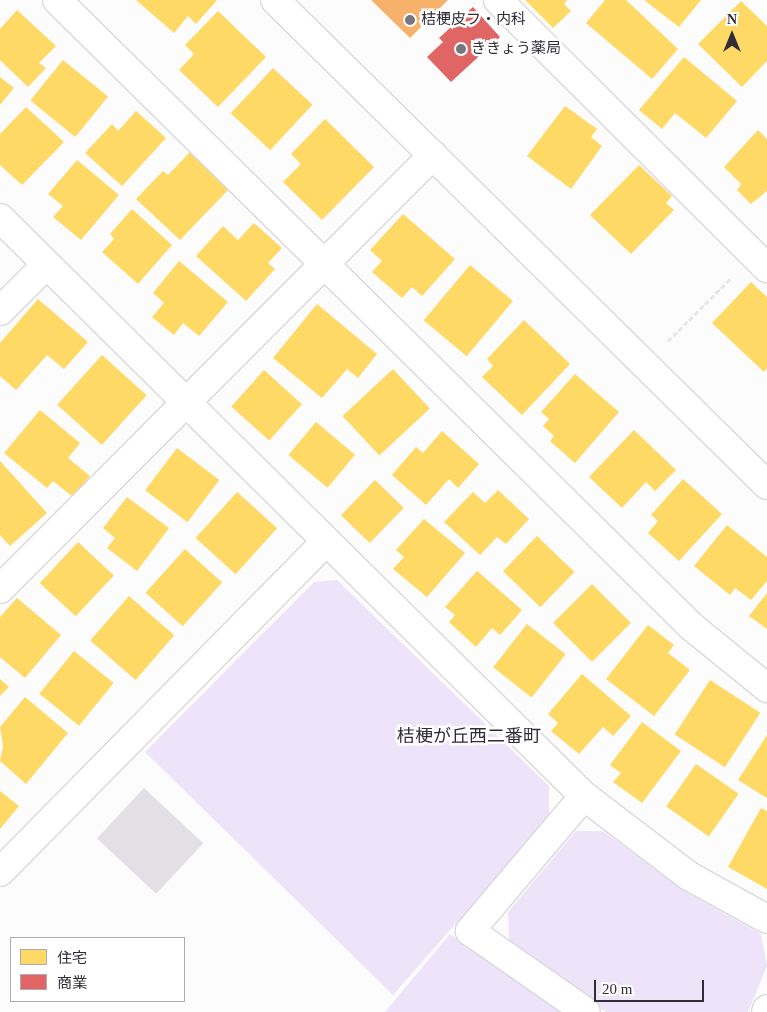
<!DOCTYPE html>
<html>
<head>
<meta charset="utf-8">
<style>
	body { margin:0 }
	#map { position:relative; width:767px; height:1012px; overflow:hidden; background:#fcfcfc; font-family:"Times New Roman","Noto Sans JP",serif }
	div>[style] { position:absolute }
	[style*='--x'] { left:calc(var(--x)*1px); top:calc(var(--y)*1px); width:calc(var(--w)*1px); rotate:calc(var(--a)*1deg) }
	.green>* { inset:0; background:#ede4f9 }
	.homes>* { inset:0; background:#ffd966; transform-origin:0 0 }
	.shops>* { inset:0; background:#e06666 }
	.health>* { inset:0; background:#f6b26b }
	.building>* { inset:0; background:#e2e0e5; transform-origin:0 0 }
	.path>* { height:3px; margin-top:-1.5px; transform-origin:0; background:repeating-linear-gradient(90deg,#e7e7e7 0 5px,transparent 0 7.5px) }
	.roads { filter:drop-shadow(1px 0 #dad8dd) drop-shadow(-1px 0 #dad8dd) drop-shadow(0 1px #dad8dd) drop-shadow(0 -1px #dad8dd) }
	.minor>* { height:28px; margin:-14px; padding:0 14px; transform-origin:14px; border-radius:14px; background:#fff }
	.dots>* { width:14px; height:14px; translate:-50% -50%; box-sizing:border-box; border:2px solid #fff; border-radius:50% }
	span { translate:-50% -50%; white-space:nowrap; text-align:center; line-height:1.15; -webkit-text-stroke:5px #fff; paint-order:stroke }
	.poi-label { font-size:15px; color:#312d37 }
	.left { translate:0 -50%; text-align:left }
	.quarter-label { font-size:18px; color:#312d37 }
	.legend { position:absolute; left:10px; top:937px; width:175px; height:65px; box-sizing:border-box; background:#fff; border:1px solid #adabaf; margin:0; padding:6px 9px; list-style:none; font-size:15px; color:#312d37 }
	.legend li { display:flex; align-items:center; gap:10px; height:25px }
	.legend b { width:25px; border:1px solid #adabaf }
	.north { position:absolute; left:707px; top:10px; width:50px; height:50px; -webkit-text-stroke:4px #fff; paint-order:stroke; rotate:0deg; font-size:14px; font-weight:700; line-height:20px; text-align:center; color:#312d37 }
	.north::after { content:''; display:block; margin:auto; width:18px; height:22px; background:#312d37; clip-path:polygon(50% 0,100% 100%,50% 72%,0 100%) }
	.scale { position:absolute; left:594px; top:980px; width:110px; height:22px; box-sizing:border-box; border:2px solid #312d37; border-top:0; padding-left:6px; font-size:15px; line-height:18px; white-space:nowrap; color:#312d37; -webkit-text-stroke:4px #fff; paint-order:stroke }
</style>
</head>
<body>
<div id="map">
	<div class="green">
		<i style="clip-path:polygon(337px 580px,549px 786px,549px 818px,393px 995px,145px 752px,314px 582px)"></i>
		<i style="clip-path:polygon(576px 831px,603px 831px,686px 892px,761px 934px,767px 966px,748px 1012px,606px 1012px,509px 943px,508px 912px)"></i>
		<i style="clip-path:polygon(450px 934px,560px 1012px,385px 1012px)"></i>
	</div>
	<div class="homes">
		<i style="clip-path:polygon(136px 0,217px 0,196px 24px,188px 16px,174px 33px)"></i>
		<i style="clip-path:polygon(525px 0,567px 0,564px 4px,571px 11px,553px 28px)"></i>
		<i style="clip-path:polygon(605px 0,626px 0,678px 49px,652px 79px,586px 23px)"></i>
		<i style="clip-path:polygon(644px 0,701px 0,679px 27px)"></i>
		<i style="clip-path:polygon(741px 1px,767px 26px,767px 61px,742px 87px,698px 44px)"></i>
		<i style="clip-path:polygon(17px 10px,56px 46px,39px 63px,46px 68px,28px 87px,0 60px,0 29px)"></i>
		<i style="clip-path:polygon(218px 11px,266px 57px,218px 107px,179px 70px,194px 54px,185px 45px)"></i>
		<i style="clip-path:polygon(684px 57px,737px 101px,706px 138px,675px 113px,662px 129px,639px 110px)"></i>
		<i style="left:63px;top:60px;width:58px;height:52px;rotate:39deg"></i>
		<i style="left:273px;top:68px;width:54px;height:62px;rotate:43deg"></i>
		<i style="clip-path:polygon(0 77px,14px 88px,0 105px)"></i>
		<i style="clip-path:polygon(565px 106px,597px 129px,591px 137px,602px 146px,571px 189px,527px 156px)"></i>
		<i style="clip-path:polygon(26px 107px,64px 142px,22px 185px,0 165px,0 134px)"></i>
		<i style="clip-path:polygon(136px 111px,166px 138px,122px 186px,85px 153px,112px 124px,118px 131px)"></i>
		<i style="clip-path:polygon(325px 119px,374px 167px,322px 220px,283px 182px,301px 164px,291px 154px)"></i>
		<i style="clip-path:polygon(758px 130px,767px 139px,767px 191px,751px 204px,737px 190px,741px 184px,724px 167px)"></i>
		<i style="clip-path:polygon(190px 152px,229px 189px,180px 240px,136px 199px,163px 171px,168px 175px)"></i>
		<i style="clip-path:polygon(77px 160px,119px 195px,81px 240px,53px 217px,63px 206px,48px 194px)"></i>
		<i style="clip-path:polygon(639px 165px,672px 196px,666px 203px,674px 210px,631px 254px,590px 215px)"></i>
		<i style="clip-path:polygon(132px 209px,172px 245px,138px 284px,102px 252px,114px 239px,110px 234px)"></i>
		<i style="clip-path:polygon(403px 214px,455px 259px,422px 296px,412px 287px,402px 298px,372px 272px,382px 261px,370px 250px)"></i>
		<i style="clip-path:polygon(254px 223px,282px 248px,268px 263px,275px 269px,246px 301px,196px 256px,223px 226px,238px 240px)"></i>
		<i style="clip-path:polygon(179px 261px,228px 302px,199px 336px,183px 323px,174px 335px,152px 317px,164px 303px,153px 293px)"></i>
		<i style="left:470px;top:265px;width:56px;height:72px;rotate:40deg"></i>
		<i style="clip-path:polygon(751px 282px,767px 297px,767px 368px,764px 372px,712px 323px)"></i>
		<i style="clip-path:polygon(38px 299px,88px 342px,64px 369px,47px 355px,16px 390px,0 376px,0 343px)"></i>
		<i style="clip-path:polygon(317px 304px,377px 354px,358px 378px,347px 369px,322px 398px,273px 358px)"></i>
		<i style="clip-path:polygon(524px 320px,570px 364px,522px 415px,482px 377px,493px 366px,487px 359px)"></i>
		<i style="left:102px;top:355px;width:60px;height:67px;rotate:42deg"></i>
		<i style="left:393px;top:369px;width:54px;height:69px;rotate:47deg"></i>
		<i style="left:264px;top:370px;width:51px;height:49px;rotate:42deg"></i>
		<i style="clip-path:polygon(575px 374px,619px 412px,575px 463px,550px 441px,554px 436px,543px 426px,549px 419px,541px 412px)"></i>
		<i style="clip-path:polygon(40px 410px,80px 443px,68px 458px,90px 476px,73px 497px,53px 481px,47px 488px,4px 453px)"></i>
		<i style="left:316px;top:422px;width:51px;height:43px;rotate:40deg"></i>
		<i style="clip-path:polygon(634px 430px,676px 470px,655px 491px,646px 482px,622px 508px,589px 477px)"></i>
		<i style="clip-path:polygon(442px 431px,479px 464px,458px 488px,449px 479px,426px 505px,392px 475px,416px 447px,423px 453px)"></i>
		<i style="left:177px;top:448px;width:53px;height:53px;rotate:37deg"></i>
		<i style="clip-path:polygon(0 461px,47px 513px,10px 546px,0 535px)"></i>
		<i style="clip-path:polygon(683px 479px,722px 514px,679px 561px,648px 533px,658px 521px,651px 515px)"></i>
		<i style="left:375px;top:480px;width:40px;height:49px;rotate:44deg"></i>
		<i style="clip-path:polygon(498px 490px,529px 519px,506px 544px,497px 537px,480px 555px,444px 522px,473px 492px,485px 503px)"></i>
		<i style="left:237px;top:492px;width:54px;height:62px;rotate:42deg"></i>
		<i style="clip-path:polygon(127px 497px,169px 528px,137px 571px,107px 548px,115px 538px,103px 528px)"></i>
		<i style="clip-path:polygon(424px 519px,465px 553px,427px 597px,393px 569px,404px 557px,396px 550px)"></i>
		<i style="clip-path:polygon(727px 525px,767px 557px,767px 581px,751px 600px,735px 588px,730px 595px,694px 566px)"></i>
		<i style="left:537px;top:536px;width:52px;height:49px;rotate:44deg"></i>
		<i style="left:78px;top:542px;width:49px;height:56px;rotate:43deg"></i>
		<i style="left:185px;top:549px;width:50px;height:59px;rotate:42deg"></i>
		<i style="clip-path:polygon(477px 571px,522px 610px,500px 635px,492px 628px,476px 647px,449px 622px,455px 615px,445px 607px)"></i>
		<i style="left:592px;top:584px;width:55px;height:55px;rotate:45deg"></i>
		<i style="clip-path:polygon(767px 593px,767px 629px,749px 616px)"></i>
		<i style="left:129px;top:596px;width:60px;height:59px;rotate:41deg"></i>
		<i style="clip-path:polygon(17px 598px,61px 635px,25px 678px,0 657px,0 617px)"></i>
		<i style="left:527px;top:624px;width:49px;height:55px;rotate:38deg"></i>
		<i style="clip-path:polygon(648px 625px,674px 645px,668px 653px,690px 670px,654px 716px,606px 679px)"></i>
		<i style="left:74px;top:651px;width:51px;height:55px;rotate:39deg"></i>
		<i style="clip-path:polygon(582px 674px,631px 716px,613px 736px,603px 727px,579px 754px,551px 731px,558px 723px,548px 714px)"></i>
		<i style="clip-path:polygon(0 679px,9px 687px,0 696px)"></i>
		<i style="left:710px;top:680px;width:60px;height:65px;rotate:33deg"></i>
		<i style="clip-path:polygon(25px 697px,68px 733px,26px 784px,0 761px,3px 746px,0 727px)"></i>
		<i style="clip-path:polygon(642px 722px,681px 751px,642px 803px,613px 782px,621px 773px,610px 765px)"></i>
		<i style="clip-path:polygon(767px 735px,767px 798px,738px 780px)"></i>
		<i style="left:696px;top:764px;width:52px;height:52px;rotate:35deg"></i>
		<i style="clip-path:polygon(0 791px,19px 806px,0 829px)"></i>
		<i style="clip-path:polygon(761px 808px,767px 811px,767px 889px,728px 867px)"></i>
	</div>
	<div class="shops">
		<i style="clip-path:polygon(473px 7px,500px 37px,451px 82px,427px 57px,443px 42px,439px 38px)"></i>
	</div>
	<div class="health">
		<i style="clip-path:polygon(371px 0,448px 0,410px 38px)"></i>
	</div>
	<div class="building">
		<i style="left:144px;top:788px;width:81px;height:69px;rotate:43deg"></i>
	</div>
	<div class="path">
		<i style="--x:668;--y:341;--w:89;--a:-45"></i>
	</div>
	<div class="roads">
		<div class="minor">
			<i style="--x:57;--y:0;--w:892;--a:44.64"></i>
			<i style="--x:692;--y:627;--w:97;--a:39.1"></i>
			<i style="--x:275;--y:0;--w:691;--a:44.59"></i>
			<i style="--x:498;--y:0;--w:380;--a:44.9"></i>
			<i style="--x:0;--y:218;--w:822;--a:44.7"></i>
			<i style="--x:584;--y:796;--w:132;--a:37.3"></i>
			<i style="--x:689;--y:876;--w:89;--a:28.9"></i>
			<i style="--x:0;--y:311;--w:66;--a:-45"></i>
			<i style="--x:0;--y:589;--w:613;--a:-45.07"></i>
			<i style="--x:584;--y:796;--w:177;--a:130.2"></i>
			<i style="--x:470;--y:931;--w:141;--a:34.9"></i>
			<i style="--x:0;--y:872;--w:463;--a:-45.4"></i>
			<i style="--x:766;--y:1012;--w:3;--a:-72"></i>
		</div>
	</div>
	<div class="dots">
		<i style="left:410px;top:20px;background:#78757c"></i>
		<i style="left:461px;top:49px;background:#78757c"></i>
	</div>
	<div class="poi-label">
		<span class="left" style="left:421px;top:20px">桔梗皮フ・内科</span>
		<span class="left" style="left:471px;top:49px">ききょう薬局</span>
	</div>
	<div class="quarter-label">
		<span style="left:469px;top:736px">桔梗が丘西二番町</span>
	</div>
	<ul class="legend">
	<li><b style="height:14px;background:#ffd966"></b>住宅</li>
	<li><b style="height:14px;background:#e06666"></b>商業</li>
	</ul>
	<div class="north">N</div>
	<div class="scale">20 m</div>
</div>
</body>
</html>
